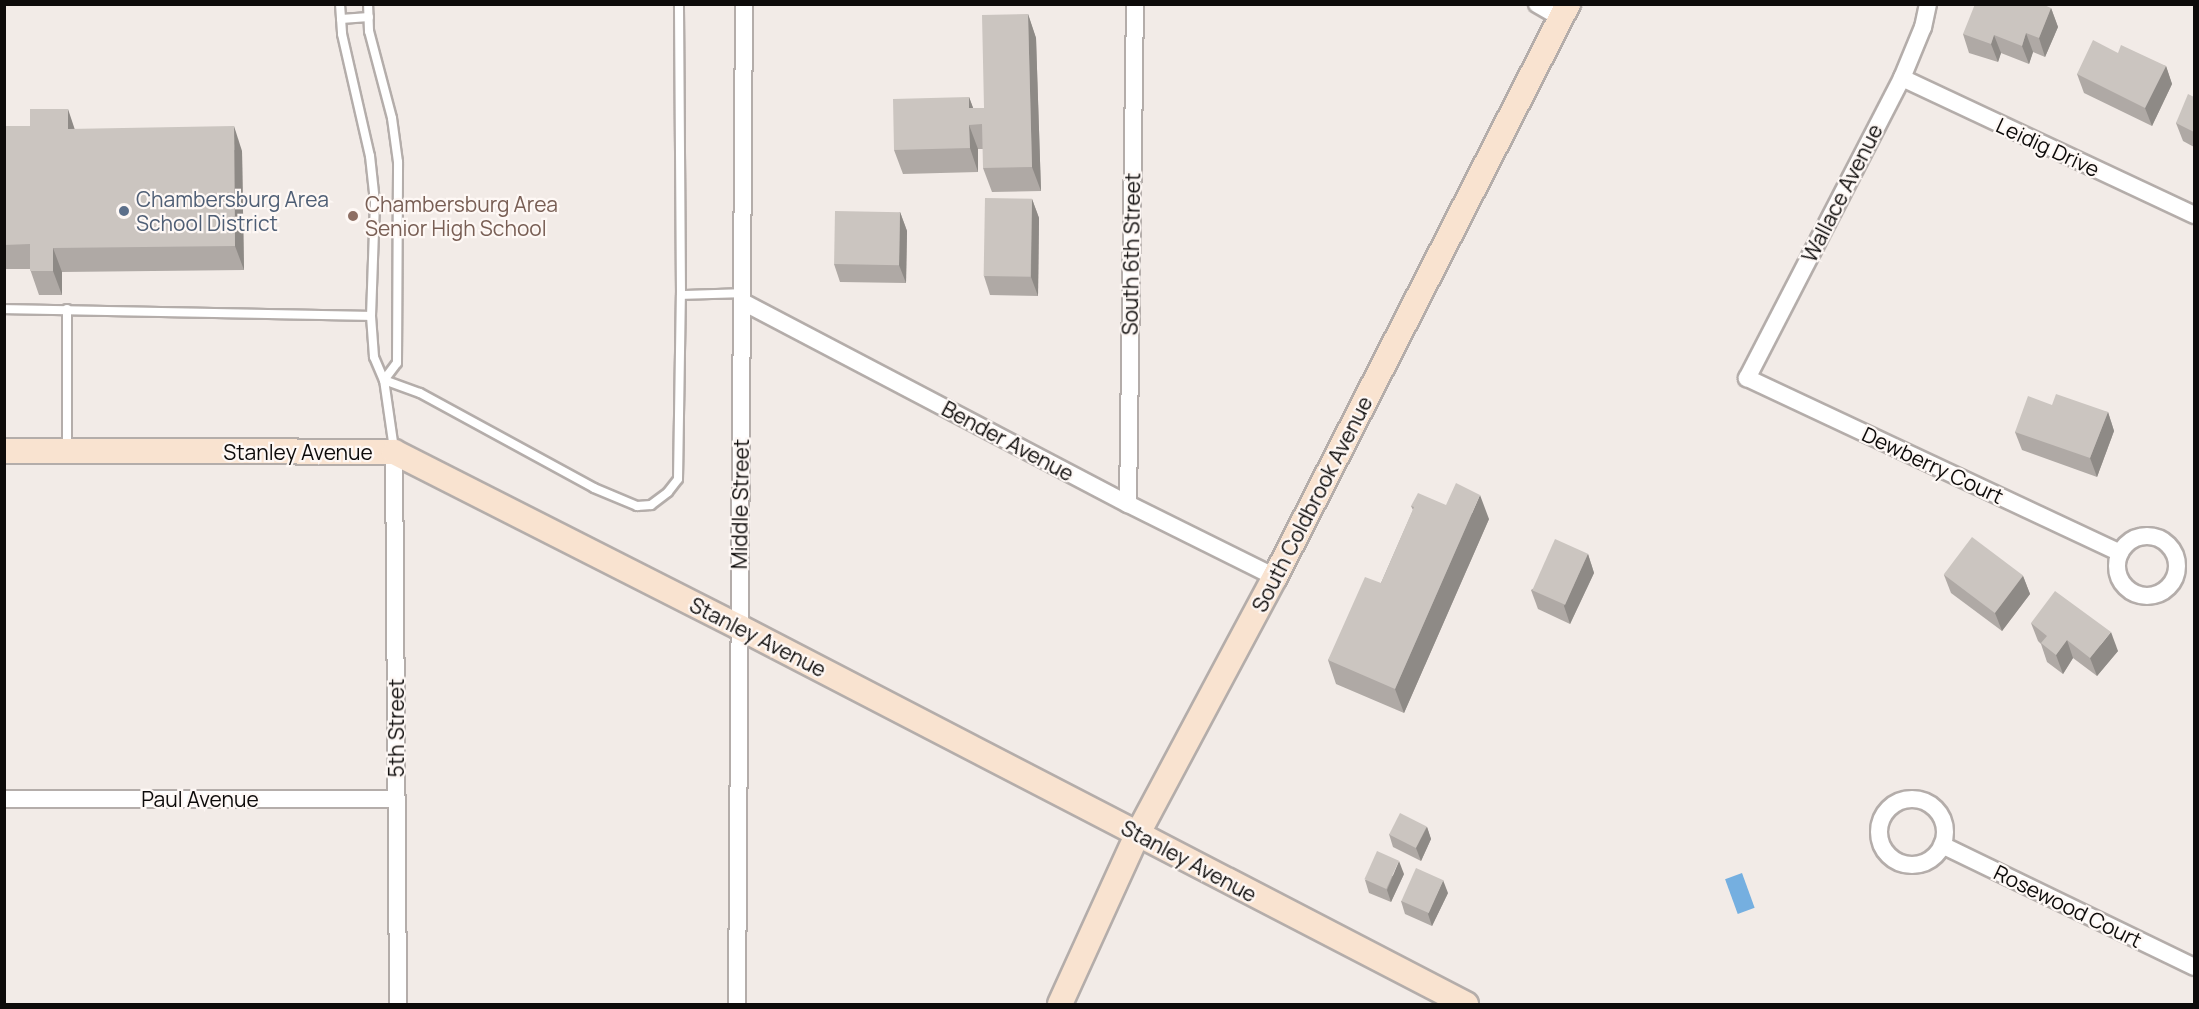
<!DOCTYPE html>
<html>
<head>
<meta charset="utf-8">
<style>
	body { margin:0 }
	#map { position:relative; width:2199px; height:1009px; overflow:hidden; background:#f2ebe7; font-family:Manrope,sans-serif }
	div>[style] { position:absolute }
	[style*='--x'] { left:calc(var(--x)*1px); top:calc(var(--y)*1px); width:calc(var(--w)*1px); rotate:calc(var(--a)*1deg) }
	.water>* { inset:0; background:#75afe0; transform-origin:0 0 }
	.roads { filter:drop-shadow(2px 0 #b4adaa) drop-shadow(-2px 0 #b4adaa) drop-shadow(0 2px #b4adaa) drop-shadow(0 -2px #b4adaa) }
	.lane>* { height:8px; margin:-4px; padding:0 4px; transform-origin:4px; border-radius:4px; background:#fff }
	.street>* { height:16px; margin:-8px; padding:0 8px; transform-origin:8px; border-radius:8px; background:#fff }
	.street>.ring { margin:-8px; padding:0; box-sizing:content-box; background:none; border:16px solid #fff; border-radius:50% }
	.secondary>* { height:24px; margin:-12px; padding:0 12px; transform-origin:12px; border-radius:12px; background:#f9e3d0 }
	.wall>* { inset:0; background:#afa9a5 }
	.shaded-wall>* { inset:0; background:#8e8a86 }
	.building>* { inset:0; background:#cbc5c0; transform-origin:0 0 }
	.dots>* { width:16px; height:16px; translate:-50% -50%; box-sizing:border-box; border:3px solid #fef8f5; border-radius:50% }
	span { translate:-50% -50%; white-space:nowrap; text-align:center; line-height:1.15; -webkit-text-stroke:4.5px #fef8f5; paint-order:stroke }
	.street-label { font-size:21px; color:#0d0b0a }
	.service-label { font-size:21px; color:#4e5e75 }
	.left { translate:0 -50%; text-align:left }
	.education-label { font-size:21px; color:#785e54 }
	.frame { position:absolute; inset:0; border:6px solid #0d0b0a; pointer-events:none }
</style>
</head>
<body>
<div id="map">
	<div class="water">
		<i style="left:1742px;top:873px;width:37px;height:18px;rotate:70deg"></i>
	</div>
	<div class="roads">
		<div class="lane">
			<i style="--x:340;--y:4;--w:30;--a:86"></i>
			<i style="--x:342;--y:34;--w:125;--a:77.1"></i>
			<i style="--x:370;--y:156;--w:46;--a:83.8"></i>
			<i style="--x:375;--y:202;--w:114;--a:92"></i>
			<i style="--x:371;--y:316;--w:41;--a:85.8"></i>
			<i style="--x:374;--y:357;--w:25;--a:67"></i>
			<i style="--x:384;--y:380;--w:21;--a:-53"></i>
			<i style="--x:397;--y:363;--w:201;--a:-89.7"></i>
			<i style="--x:398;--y:162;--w:44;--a:-97.8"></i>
			<i style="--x:392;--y:118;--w:90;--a:-104.8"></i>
			<i style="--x:369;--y:31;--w:27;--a:-92"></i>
			<i style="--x:341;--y:19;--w:28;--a:-4"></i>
			<i style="--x:681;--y:295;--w:62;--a:-1.8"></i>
			<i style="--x:4;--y:309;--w:367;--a:1.1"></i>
			<i style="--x:394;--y:449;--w:70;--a:-98.2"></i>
			<i style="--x:384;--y:380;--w:38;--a:20"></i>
			<i style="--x:420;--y:393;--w:198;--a:28.6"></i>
			<i style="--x:594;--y:488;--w:47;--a:22.7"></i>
			<i style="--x:637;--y:506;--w:14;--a:-4"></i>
			<i style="--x:651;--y:505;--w:21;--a:-37"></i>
			<i style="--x:668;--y:492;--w:16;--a:-52"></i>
			<i style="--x:678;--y:479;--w:184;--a:-89.1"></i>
			<i style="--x:681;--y:295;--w:291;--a:-90.4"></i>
			<i style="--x:67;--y:450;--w:141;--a:-90"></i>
		</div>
		<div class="street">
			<i style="--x:1537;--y:4;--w:28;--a:30"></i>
			<i style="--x:1928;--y:4;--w:24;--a:102"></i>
			<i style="--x:1923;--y:27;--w:55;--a:112.4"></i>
			<i style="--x:1902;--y:78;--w:338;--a:117.3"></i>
			<i style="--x:1747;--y:378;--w:412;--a:25.1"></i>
			<i style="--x:1902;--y:78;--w:323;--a:25.1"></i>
			<i style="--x:743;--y:302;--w:435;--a:27.7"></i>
			<i style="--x:1128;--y:504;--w:164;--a:26.4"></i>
			<i style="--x:394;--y:452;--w:552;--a:89.58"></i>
			<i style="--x:1128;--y:504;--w:500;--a:-89.2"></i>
			<i class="ring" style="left:2117px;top:536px;width:44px;height:44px"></i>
			<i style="--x:4;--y:799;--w:392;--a:0"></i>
			<i class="ring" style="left:1879px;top:799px;width:50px;height:50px"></i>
			<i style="--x:1942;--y:845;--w:280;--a:25.8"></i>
			<i style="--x:737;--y:1004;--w:1000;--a:-89.6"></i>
		</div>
		<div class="secondary">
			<i style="--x:4;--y:451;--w:390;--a:0.1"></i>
			<i style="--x:394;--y:452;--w:387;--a:26.9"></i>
			<i style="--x:739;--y:627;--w:819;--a:27.41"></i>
			<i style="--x:1060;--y:1004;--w:186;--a:-65.5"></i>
			<i style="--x:1137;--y:835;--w:293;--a:-61.9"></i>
			<i style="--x:1275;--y:577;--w:644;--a:-62.92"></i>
		</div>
	</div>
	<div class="wall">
		<i style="clip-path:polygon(2051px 8px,2058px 27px,2045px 57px,2033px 52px,2029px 64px,2001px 53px,1998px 62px,1969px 53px,1963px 34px)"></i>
		<i style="clip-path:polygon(1028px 14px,1036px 38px,1041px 191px,992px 192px,983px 168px,983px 149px,978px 149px,978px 172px,903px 174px,894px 150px,969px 97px,973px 108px,984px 108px)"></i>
		<i style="clip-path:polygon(2118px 53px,2166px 66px,2172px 84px,2152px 126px,2084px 93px,2077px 74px)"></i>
		<i style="clip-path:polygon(2194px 97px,2194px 147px,2183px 141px,2176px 123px)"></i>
		<i style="clip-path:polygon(4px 126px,75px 129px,242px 151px,244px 270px,62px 272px,62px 295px,39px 295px,30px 269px,4px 269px)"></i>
		<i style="clip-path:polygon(1032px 199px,1039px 218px,1038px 296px,990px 295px,984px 276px)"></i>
		<i style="clip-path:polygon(900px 212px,907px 231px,906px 283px,840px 282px,834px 264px)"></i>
		<i style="clip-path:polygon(2052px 405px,2108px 412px,2114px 431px,2097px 477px,2022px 450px,2015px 432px)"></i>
		<i style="clip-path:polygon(1446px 505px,1489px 519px,1404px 713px,1336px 684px,1328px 660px,1381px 583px,1413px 510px,1411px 506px)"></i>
		<i style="clip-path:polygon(1588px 554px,1594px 573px,1570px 624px,1538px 609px,1531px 590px)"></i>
		<i style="clip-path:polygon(1944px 575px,2023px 576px,2030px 594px,2002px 631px,1951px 593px)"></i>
		<i style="clip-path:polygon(2031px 623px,2118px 651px,2097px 676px,2073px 658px,2063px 674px,2047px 662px,2041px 644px,2038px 641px)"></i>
		<i style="clip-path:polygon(1427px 827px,1431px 839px,1421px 861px,1393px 847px,1389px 834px)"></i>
		<i style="clip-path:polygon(1404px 874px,1391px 902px,1369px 893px,1365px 880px)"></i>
		<i style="clip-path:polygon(1448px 893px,1432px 926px,1405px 914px,1401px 901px)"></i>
	</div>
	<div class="shaded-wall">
		<i style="clip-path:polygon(2051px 8px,2058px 27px,2045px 57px,2039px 38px)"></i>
		<i style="clip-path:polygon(1028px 14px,1036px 38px,1041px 191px,1032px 167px)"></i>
		<i style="clip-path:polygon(2026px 33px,2033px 52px,2029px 64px,2022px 46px)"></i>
		<i style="clip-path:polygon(1994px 35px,2001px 53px,1998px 62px,1991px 44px)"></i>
		<i style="clip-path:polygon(2166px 66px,2172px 84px,2152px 126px,2145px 108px)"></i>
		<i style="clip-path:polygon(969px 97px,978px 121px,969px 108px)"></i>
		<i style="clip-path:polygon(68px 109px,76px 133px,68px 129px)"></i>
		<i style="clip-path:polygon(969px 125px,978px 149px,978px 172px,970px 148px)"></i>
		<i style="clip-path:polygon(234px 126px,242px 151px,244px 270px,235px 246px)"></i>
		<i style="clip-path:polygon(1032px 199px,1039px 218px,1038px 296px,1031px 277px)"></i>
		<i style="clip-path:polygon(900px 212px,907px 231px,906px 283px,899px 265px)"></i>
		<i style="clip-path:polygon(53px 248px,62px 272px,62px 295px,53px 271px)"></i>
		<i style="clip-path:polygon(2108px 412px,2114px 431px,2097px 477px,2090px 458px)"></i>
		<i style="clip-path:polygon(1480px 495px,1489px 519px,1404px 713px,1395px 689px)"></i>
		<i style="clip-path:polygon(1588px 554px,1594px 573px,1570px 624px,1564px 606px)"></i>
		<i style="clip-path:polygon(2023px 576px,2030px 594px,2002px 631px,1995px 613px)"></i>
		<i style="clip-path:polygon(2111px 632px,2118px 651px,2097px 676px,2090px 658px)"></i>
		<i style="clip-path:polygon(2067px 640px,2073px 658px,2063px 674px,2056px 655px)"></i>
		<i style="clip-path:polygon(1427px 827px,1431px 839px,1421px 861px,1416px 848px)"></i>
		<i style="clip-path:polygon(1399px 861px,1404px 874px,1391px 902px,1387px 890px)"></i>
		<i style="clip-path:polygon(1443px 880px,1448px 893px,1432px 926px,1428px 914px)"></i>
	</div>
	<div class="building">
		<i style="clip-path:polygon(1975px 4px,2042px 4px,2051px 8px,2039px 38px,2026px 33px,2022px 46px,1994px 35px,1991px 44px,1963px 34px)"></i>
		<i style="clip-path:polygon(1028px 14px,1032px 167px,983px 168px,982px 124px,969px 125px,970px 148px,894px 150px,893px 99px,969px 97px,969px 108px,984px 108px,982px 15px)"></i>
		<i style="clip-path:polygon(2093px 40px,2118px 53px,2121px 45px,2166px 66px,2145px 108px,2077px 74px)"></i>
		<i style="clip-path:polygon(2188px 94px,2194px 97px,2194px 132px,2176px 123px)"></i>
		<i style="clip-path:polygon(30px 109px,68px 109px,68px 129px,234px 126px,235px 246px,53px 248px,53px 271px,30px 271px,30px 244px,4px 245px,4px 126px,30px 126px)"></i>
		<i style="left:985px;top:198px;width:47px;height:78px;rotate:1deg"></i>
		<i style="left:835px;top:211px;width:65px;height:53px;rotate:1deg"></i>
		<i style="clip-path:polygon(2056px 394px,2108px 412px,2090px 458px,2015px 432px,2028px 396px,2052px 405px)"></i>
		<i style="clip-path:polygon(1456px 483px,1480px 495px,1395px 689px,1328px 660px,1365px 577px,1381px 583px,1414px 507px,1411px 506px,1418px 493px,1446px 505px)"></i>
		<i style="left:1972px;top:537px;width:64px;height:47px;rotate:37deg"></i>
		<i style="left:1555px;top:539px;width:36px;height:56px;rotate:24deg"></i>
		<i style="clip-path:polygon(2055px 591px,2111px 632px,2090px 658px,2067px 640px,2056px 655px,2041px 643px,2047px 636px,2031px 623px)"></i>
		<i style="left:1400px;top:813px;width:30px;height:24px;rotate:27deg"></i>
		<i style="left:1377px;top:851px;width:24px;height:31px;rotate:24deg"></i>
		<i style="left:1416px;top:868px;width:30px;height:36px;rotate:24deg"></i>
	</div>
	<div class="dots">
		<i style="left:124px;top:211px;background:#5c6f8a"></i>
		<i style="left:353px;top:216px;background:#8d6e63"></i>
	</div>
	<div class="street-label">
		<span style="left:2048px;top:147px;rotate:25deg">Leidig Drive</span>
		<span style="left:1842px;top:193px;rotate:-63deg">Wallace Avenue</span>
		<span style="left:1131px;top:254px;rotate:-89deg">South 6th Street</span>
		<span style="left:1008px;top:441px;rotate:28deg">Bender Avenue</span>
		<span style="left:298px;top:452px">Stanley Avenue</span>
		<span style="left:1933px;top:465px;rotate:25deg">Dewberry Court</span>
		<span style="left:740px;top:504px;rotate:-89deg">Middle Street</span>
		<span style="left:1312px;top:504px;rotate:-63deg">South Coldbrook Avenue</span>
		<span style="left:758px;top:637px;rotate:27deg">Stanley Avenue</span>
		<span style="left:396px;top:728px;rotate:-90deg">5th Street</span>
		<span style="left:200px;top:799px">Paul Avenue</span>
		<span style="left:1189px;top:861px;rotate:28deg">Stanley Avenue</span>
		<span style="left:2068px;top:906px;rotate:26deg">Rosewood Court</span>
	</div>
	<div class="service-label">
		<span class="left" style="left:136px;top:211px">Chambersburg Area<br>School District</span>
	</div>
	<div class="education-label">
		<span class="left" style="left:365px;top:216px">Chambersburg Area<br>Senior High School</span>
	</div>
	<div class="frame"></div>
</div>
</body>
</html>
